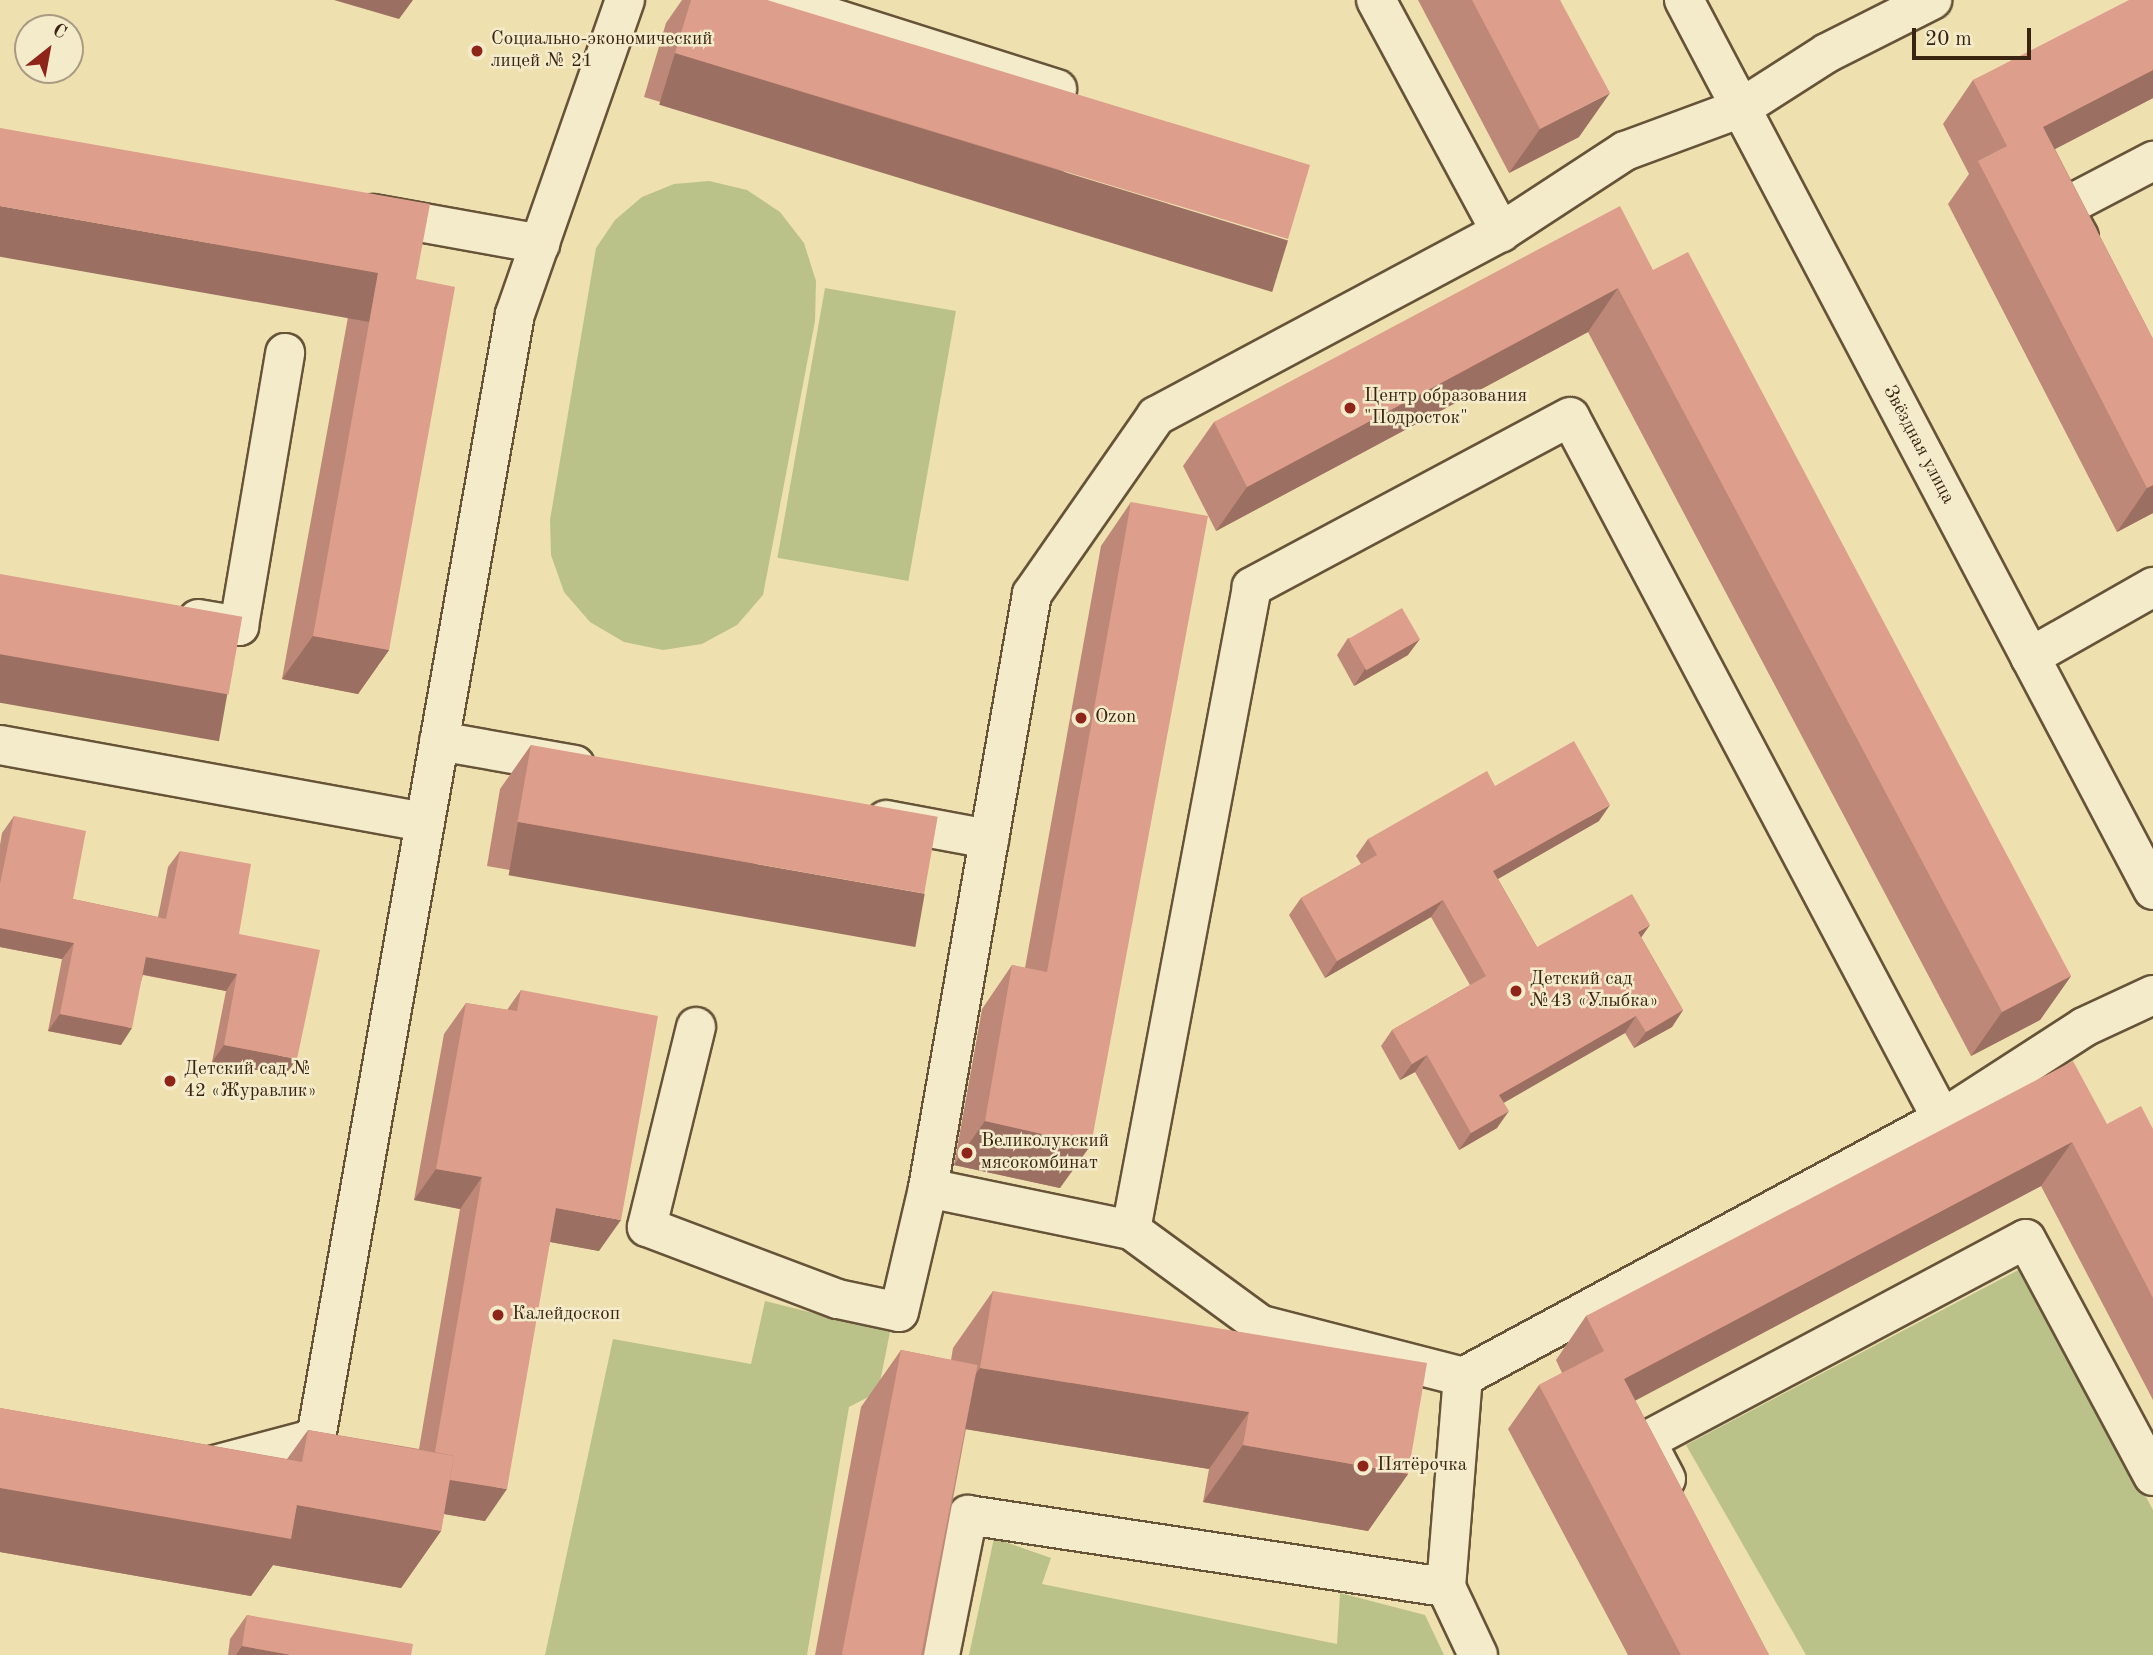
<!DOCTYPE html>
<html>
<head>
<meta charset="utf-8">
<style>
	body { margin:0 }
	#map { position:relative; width:2153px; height:1655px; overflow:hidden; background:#eee0af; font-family:"Old Standard TT",serif }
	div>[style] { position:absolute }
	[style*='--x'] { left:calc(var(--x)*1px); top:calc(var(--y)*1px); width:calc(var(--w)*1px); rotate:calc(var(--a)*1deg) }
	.green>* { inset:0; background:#bac28a; transform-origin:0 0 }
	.roads { filter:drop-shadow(2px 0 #665338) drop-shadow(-2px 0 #665338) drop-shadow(0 2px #665338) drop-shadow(0 -2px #665338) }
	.minor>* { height:38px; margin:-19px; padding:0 19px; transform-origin:19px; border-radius:19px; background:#f4ebcb }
	.wall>* { inset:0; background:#be8878 }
	.shaded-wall>* { inset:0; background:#9b6f61; transform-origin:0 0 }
	.building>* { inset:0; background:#dd9e8b; transform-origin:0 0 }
	.dots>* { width:19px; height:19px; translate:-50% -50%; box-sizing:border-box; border:4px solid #f4ebcb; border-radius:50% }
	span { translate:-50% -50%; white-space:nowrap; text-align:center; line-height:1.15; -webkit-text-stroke:5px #f4ebcb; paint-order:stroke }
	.poi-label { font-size:19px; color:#392411 }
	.left { translate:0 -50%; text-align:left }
	.street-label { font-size:19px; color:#392411 }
	.north { position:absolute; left:14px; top:14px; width:70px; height:70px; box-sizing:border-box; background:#f4ebcb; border:2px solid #a99b81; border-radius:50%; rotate:31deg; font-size:19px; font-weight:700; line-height:28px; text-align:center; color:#392411 }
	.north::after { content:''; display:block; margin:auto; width:24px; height:32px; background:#8f2418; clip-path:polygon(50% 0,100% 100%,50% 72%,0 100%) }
	.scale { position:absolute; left:1912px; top:28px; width:119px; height:32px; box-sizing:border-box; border:4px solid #392411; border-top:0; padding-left:9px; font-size:21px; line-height:24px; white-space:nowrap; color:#392411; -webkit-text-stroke:5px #f4ebcb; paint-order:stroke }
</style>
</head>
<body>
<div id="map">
	<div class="green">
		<i style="clip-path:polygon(709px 181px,747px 190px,780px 212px,804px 243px,816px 281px,815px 321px,763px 595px,737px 625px,702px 644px,663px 650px,624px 642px,590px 622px,564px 592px,551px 555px,550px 520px,596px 248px,615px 220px,642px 197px,674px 184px)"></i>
		<i style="left:825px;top:288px;width:133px;height:274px;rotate:10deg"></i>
		<i style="clip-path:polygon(2022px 1268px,2153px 1510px,2153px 1655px,1806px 1655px,1686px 1445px)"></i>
		<i style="clip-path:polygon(765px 1301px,890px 1332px,878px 1392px,849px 1407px,807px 1655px,545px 1655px,613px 1339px,751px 1364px)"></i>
		<i style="clip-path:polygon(994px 1538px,1051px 1558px,1042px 1584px,1337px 1644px,1340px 1593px,1425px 1615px,1444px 1655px,969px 1655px)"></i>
	</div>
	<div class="roads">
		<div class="minor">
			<i style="--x:776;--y:0;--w:295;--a:17.6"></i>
			<i style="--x:1376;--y:0;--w:264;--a:61.7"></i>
			<i style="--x:1684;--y:0;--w:1006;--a:62.21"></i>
			<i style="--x:374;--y:214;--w:169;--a:10.2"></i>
			<i style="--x:2079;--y:237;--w:33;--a:-119"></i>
			<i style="--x:2063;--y:208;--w:102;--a:-27.6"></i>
			<i style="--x:198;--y:619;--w:42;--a:9.7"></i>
			<i style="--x:239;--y:626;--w:277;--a:-80.4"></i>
			<i style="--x:2030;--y:657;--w:142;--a:-29.6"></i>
			<i style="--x:439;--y:741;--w:138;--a:10"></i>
			<i style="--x:0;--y:745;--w:432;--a:10.3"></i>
			<i style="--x:886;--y:820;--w:105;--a:10.5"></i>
			<i style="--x:696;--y:1027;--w:206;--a:103.8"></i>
			<i style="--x:647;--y:1227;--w:204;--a:20.7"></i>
			<i style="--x:838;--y:1299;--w:62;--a:12"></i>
			<i style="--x:899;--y:1312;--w:127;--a:-76.8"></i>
			<i style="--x:928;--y:1188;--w:207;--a:11.7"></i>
			<i style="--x:1942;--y:1119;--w:794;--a:-117.92"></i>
			<i style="--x:1570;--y:417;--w:361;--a:151.9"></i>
			<i style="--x:1252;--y:587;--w:654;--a:100.66"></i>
			<i style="--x:1131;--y:1230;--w:161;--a:36.2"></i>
			<i style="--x:1261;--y:1325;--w:209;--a:14.4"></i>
			<i style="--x:1463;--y:1377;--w:544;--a:-28.31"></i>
			<i style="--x:1942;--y:1119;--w:169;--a:-32.9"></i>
			<i style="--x:2084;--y:1027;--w:76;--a:-24.9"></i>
			<i style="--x:928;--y:1188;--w:603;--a:-80.07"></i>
			<i style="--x:1032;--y:594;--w:217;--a:-55.1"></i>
			<i style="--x:1156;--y:416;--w:391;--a:-28.1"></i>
			<i style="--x:1501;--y:232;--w:148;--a:-33.2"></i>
			<i style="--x:1625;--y:151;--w:124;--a:-20.3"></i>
			<i style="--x:1741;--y:108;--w:102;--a:-32.6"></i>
			<i style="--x:1827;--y:53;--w:118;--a:-26.8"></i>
			<i style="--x:207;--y:1467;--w:113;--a:-14.9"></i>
			<i style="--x:316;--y:1438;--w:1141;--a:-79.96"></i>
			<i style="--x:515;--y:314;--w:333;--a:-70.7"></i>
			<i style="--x:1666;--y:1479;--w:43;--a:-117.8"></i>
			<i style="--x:1646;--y:1441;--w:430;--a:-28"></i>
			<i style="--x:2026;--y:1239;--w:269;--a:61.8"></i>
			<i style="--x:1446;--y:1587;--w:211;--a:-85.4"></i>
			<i style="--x:940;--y:1655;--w:143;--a:-78.7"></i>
			<i style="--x:968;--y:1515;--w:483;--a:8.6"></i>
			<i style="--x:1446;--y:1587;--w:75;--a:64.8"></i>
		</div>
	</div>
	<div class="wall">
		<i style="clip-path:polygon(682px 0,767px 0,1257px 283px,644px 97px,666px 23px)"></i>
		<i style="clip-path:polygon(1418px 0,1560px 0,1579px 137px,1509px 173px)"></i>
		<i style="clip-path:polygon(2153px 0,2153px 98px,2055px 149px,2153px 339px,2153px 513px,2117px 532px,1948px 204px,1969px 174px,1943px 124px,1973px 80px)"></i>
		<i style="clip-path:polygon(0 128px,416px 279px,389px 650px,358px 694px,282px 679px,348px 317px)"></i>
		<i style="clip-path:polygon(1653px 270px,2071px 976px,2040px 1020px,1971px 1056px,1588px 332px,1216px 531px,1183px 466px,1214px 422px)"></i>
		<i style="clip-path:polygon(1131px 502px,1060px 1188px,954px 1165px,982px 1009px,1012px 965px,1025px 968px,1101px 546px)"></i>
		<i style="clip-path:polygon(1348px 638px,1408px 655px,1354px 686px,1337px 655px)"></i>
		<i style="clip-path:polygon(531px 745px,894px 937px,487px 866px,500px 789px)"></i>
		<i style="clip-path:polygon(1495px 786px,1599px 821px,1498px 879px,1537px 947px,1641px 937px,1683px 1010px,1672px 1027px,1634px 1048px,1625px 1033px,1504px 1102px,1497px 1128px,1459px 1150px,1415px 1072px,1400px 1080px,1381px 1046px,1392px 1030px,1470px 985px,1431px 917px,1325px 978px,1289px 915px,1301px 898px,1361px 864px,1356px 856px,1368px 839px)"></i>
		<i style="clip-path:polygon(14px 816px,73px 899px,158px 917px,168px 867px,180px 851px,239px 934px,285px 1075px,212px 1062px,226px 991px,143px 975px,121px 1045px,48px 1031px,62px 959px,0 947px,0 845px,2px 833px)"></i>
		<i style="clip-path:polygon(521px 990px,599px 1251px,550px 1242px,485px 1521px,444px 1514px,441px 1531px,401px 1588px,273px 1565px,251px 1596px,0 1552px,0 1408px,287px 1459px,308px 1430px,419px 1449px,460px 1209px,414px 1200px,444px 1034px,466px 1003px,507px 1010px)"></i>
		<i style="clip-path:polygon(2107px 1124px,2153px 1129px,2153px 1400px,2041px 1186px,1635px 1400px,1769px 1655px,1628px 1655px,1508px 1429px,1539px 1385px,1562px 1373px,1556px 1360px,1586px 1316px)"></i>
		<i style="clip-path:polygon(993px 1291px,1408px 1474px,1368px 1531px,1203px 1502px,1209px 1469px,966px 1429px,924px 1655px,815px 1655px,861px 1407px,901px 1350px,951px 1360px,953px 1348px)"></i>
		<i style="clip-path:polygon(247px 1615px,411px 1655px,228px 1655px,230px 1639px)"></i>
	</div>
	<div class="shaded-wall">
		<i style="clip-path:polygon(334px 0,413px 0,399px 19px)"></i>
		<i style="left:675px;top:53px;width:641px;height:54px;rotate:17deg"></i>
		<i style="clip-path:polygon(2153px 70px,2153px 98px,2013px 171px,2043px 127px)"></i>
		<i style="clip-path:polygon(1610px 93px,1579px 137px,1509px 173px,1540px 129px)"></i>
		<i style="left:0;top:206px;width:384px;height:50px;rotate:10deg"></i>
		<i style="clip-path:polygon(1618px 288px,1588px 332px,1216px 531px,1247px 487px)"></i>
		<i style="clip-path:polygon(2153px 485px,2153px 513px,2117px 532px,2147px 488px)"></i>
		<i style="clip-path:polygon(313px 636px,389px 650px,358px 694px,282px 679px)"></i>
		<i style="clip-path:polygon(1420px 639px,1408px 655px,1354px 686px,1365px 669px)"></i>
		<i style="left:0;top:653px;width:231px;height:49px;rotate:10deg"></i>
		<i style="clip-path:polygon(1610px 805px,1599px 821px,1482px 888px,1493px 871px)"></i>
		<i style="left:518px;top:822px;width:413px;height:54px;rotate:10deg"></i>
		<i style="clip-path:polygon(1443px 900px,1431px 917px,1325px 978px,1337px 961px)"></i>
		<i style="clip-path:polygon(1650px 925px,1638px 942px,1638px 932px)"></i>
		<i style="clip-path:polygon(0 928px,74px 943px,62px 959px,0 947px)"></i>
		<i style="clip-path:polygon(146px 957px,237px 974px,226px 991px,135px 973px)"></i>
		<i style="clip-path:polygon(2071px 976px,2040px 1020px,1971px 1056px,2002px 1012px)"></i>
		<i style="clip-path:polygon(1683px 1010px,1672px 1027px,1634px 1048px,1646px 1032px)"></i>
		<i style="clip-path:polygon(60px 1014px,132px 1028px,121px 1045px,48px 1031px)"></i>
		<i style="clip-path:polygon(1636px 1016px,1625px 1033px,1488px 1112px,1499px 1095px)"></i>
		<i style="clip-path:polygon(224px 1045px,297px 1059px,285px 1075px,212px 1062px)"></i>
		<i style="clip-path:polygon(1427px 1055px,1415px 1072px,1400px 1080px,1412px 1064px)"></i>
		<i style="clip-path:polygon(1509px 1111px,1497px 1128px,1459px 1150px,1471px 1133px)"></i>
		<i style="clip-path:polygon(985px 1121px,1091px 1145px,1060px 1188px,954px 1165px)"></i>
		<i style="clip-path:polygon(2072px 1142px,2041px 1186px,1593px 1423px,1624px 1379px)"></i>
		<i style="clip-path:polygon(436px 1169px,482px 1177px,460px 1209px,414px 1200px)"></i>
		<i style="clip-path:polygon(556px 1208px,621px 1220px,599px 1251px,534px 1239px)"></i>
		<i style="clip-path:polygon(980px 1368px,1249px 1412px,1209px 1469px,940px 1425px)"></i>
		<i style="clip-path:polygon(1243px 1445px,1408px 1474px,1368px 1531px,1203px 1502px)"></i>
		<i style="clip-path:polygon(431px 1476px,507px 1489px,485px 1521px,409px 1508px)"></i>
		<i style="clip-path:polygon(0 1488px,297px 1505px,441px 1531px,401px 1588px,273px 1565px,251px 1596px,0 1552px)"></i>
		<i style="clip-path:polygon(242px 1646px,291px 1655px,236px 1655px)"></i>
	</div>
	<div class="building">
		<i style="clip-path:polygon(691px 0,767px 0,1310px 165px,1288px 239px,675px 53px)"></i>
		<i style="clip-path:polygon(1472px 0,1560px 0,1610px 93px,1540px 129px)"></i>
		<i style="clip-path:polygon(2129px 0,2153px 0,2153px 70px,2043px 127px,2153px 339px,2153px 485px,2147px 488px,1978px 161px,2007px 146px,1973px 80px)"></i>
		<i style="clip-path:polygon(0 128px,430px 204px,416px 279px,455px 287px,389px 650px,313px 636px,378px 273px,0 206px)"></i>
		<i style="clip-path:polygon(1620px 206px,1653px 270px,1688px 252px,2071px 976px,2002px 1012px,1618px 288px,1247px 487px,1214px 422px)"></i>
		<i style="clip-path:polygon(1131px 502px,1208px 516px,1091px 1145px,985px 1121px,1012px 965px,1047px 972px)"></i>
		<i style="left:0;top:574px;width:246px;height:79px;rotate:10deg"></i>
		<i style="left:1402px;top:608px;width:36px;height:62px;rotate:60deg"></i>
		<i style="clip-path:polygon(1574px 741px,1610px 805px,1493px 871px,1537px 947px,1632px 894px,1650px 925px,1638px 932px,1683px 1010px,1646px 1032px,1636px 1016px,1543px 1070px,1499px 1095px,1509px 1111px,1471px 1133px,1427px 1055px,1412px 1064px,1392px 1030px,1486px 976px,1443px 900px,1337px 961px,1301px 898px,1377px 855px,1368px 839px,1487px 771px,1495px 786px)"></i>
		<i style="left:531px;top:745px;width:413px;height:78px;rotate:10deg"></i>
		<i style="clip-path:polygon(14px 816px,86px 831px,73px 899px,166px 919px,180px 851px,251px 864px,239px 934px,320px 950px,297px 1059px,224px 1045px,237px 974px,146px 957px,132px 1028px,60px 1014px,74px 943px,0 928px,0 884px)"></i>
		<i style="clip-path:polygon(521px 990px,658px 1016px,621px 1220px,556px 1208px,507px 1489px,450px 1480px,454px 1456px,435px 1452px,482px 1177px,436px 1169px,466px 1003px,517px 1011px)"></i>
		<i style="clip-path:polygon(2073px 1061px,2107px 1124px,2141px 1106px,2153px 1129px,2153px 1298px,2072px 1142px,1624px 1379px,1769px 1655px,1681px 1655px,1539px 1385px,1604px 1351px,1586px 1316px)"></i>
		<i style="clip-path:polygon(993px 1291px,1427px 1363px,1408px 1474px,1243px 1445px,1249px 1412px,980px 1368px)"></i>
		<i style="left:901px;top:1350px;width:78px;height:310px;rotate:11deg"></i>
		<i style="clip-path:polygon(0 1408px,302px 1462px,308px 1430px,454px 1456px,441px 1531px,297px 1505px,291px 1539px,0 1488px)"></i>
		<i style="clip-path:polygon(247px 1615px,413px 1644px,411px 1655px,291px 1655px,242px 1646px)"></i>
	</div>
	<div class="dots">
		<i style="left:477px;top:51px;background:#8f2418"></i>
		<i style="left:1350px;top:408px;background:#8f2418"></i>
		<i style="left:1081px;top:718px;background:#8f2418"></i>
		<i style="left:1516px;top:991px;background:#8f2418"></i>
		<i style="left:170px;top:1081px;background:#8f2418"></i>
		<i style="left:967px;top:1153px;background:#8f2418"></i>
		<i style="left:498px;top:1315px;background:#8f2418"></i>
		<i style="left:1363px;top:1466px;background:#8f2418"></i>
	</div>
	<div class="poi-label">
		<span class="left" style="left:491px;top:51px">Социально-экономический<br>лицей № 21</span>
		<span class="left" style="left:1364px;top:408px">Центр образования<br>"Подросток"</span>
		<span class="left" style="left:1095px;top:718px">Ozon</span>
		<span class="left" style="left:1530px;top:991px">Детский сад<br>№43 «Улыбка»</span>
		<span class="left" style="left:184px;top:1081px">Детский сад №<br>42 «Журавлик»</span>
		<span class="left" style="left:981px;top:1153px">Великолукский<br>мясокомбинат</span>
		<span class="left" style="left:512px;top:1315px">Калейдоскоп</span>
		<span class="left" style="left:1377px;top:1466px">Пятёрочка</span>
	</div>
	<div class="street-label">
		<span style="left:1918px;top:445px;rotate:62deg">Звёздная улица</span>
	</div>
	<div class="north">С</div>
	<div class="scale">20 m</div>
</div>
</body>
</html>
